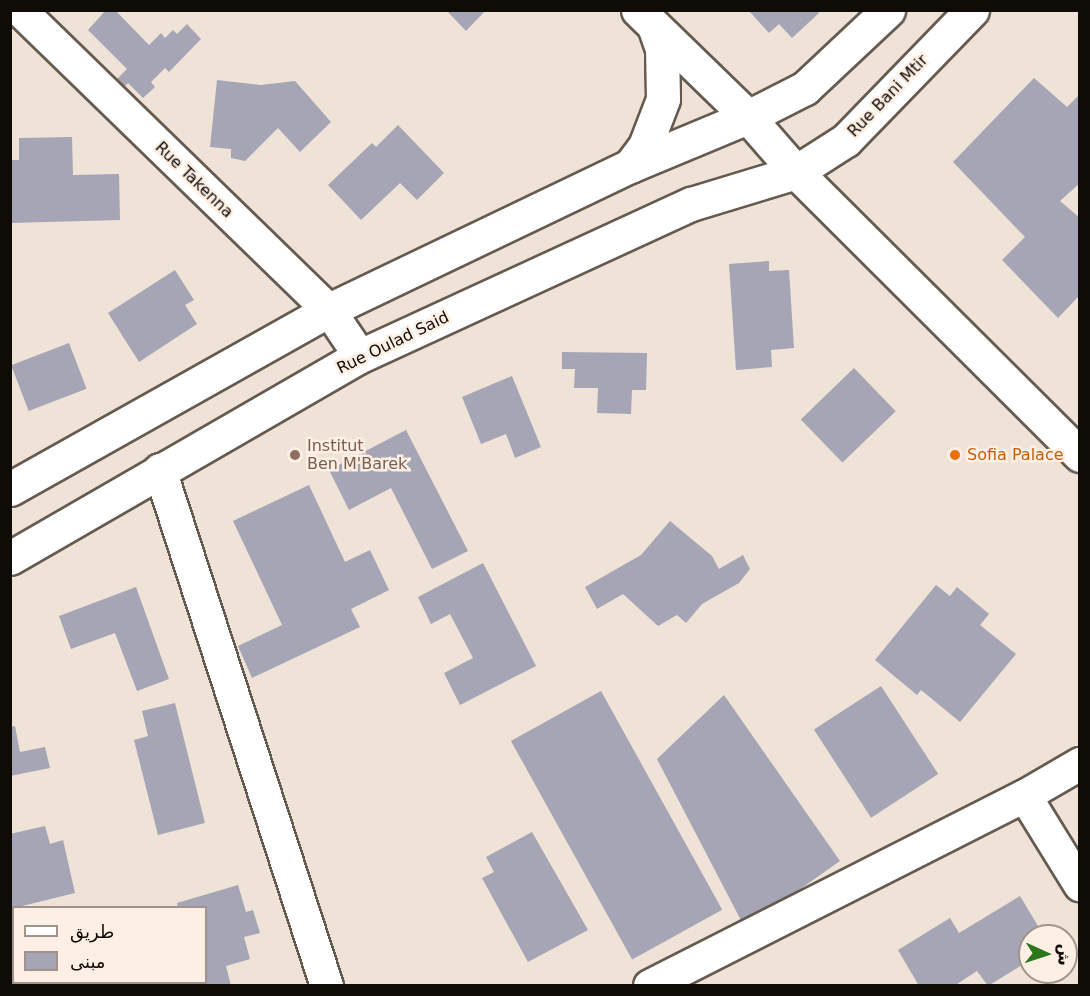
<!DOCTYPE html>
<html>
<head>
<meta charset="utf-8">
<style>
	body { margin:0 }
	#map { position:relative; width:1090px; height:996px; overflow:hidden; background:#efe2d6; font-family:"DejaVu Sans",Cairo,sans-serif }
	div>[style] { position:absolute }
	[style*='--x'] { left:calc(var(--x)*1px); top:calc(var(--y)*1px); width:calc(var(--w)*1px); rotate:calc(var(--a)*1deg) }
	.building>* { inset:0; background:#a5a5b5; transform-origin:0 0 }
	.roads { filter:drop-shadow(2px 0 #655a4f) drop-shadow(-2px 0 #655a4f) drop-shadow(0 2px #655a4f) drop-shadow(0 -2px #655a4f) }
	.minor>* { height:32px; margin:-16px; padding:0 16px; transform-origin:16px; border-radius:16px; background:#fff }
	.tertiary>* { height:33px; margin:-16.5px; padding:0 16.5px; transform-origin:16.5px; border-radius:16.5px; background:#fff }
	.secondary>* { height:33px; margin:-16.5px; padding:0 16.5px; transform-origin:16.5px; border-radius:16.5px; background:#fff }
	.dots>* { width:16px; height:16px; translate:-50% -50%; box-sizing:border-box; border:3px solid #fdefe3; border-radius:50% }
	span { translate:-50% -50%; white-space:nowrap; text-align:center; line-height:1.15; -webkit-text-stroke:5px #fdefe3; paint-order:stroke }
	.street-label { font-size:16px; color:#0f0b07 }
	.education-label { font-size:16px; color:#785e54 }
	.left { translate:0 -50%; text-align:left }
	.food-label { font-size:16px; color:#c56008 }
	.frame { position:absolute; inset:0; border:12px solid #0f0b07; pointer-events:none }
	.legend { position:absolute; left:12px; top:906px; width:195px; height:78px; box-sizing:border-box; background:#fdefe3; border:2px solid #9e948b; margin:0; padding:8px 10px; list-style:none; font-size:18px; color:#0f0b07 }
	.legend li { display:flex; align-items:center; gap:12px; height:30px }
	.legend b { width:30px; border:2px solid #9e948b }
	.north { position:absolute; left:1018px; top:924px; width:60px; height:60px; box-sizing:border-box; background:#fdefe3; border:2px solid #9e948b; border-radius:50%; rotate:93deg; font-size:16px; font-weight:700; line-height:24px; text-align:center; color:#0f0b07 }
	.north::after { content:''; display:block; margin:auto; width:21px; height:27px; background:#2c761c; clip-path:polygon(50% 0,100% 100%,50% 72%,0 100%) }
</style>
</head>
<body>
<div id="map">
	<div class="building">
		<i style="clip-path:polygon(106px 10px,115px 10px,149px 45px,161px 33px,165px 38px,173px 30px,177px 34px,187px 24px,201px 39px,169px 72px,165px 68px,151px 82px,155px 87px,143px 98px,128px 83px,123px 88px,115px 81px,127px 69px,88px 30px)"></i>
		<i style="clip-path:polygon(446px 10px,486px 10px,466px 31px)"></i>
		<i style="clip-path:polygon(748px 10px,816px 10px,819px 13px,792px 38px,779px 24px,769px 33px)"></i>
		<i style="clip-path:polygon(1034px 78px,1067px 107px,1080px 94px,1080px 183px,1060px 201px,1080px 218px,1080px 295px,1058px 318px,1002px 260px,1025px 237px,953px 162px)"></i>
		<i style="clip-path:polygon(217px 80px,261px 85px,295px 81px,331px 122px,300px 152px,278px 128px,245px 161px,231px 158px,231px 149px,210px 147px)"></i>
		<i style="clip-path:polygon(398px 125px,444px 173px,417px 200px,400px 183px,361px 220px,328px 185px,372px 143px,376px 147px)"></i>
		<i style="clip-path:polygon(72px 137px,73px 175px,119px 174px,120px 220px,10px 223px,10px 160px,19px 160px,19px 138px)"></i>
		<i style="clip-path:polygon(769px 261px,769px 271px,789px 270px,794px 348px,771px 350px,772px 367px,736px 370px,729px 264px)"></i>
		<i style="clip-path:polygon(175px 270px,194px 300px,185px 305px,197px 324px,139px 362px,108px 313px)"></i>
		<i style="left:69px;top:343px;width:49px;height:62px;rotate:69deg"></i>
		<i style="clip-path:polygon(562px 352px,647px 353px,646px 390px,632px 390px,631px 414px,597px 413px,598px 388px,574px 388px,575px 369px,562px 369px)"></i>
		<i style="left:854px;top:368px;width:60px;height:74px;rotate:46deg"></i>
		<i style="clip-path:polygon(512px 376px,541px 447px,515px 458px,506px 434px,481px 444px,462px 397px)"></i>
		<i style="clip-path:polygon(406px 430px,468px 551px,432px 569px,391px 488px,349px 510px,329px 470px)"></i>
		<i style="clip-path:polygon(309px 485px,345px 562px,370px 550px,389px 590px,351px 609px,360px 627px,252px 678px,238px 646px,282px 625px,233px 521px)"></i>
		<i style="clip-path:polygon(670px 521px,712px 556px,719px 569px,743px 555px,750px 569px,739px 583px,702px 604px,686px 623px,677px 615px,658px 626px,623px 594px,597px 609px,585px 587px,641px 555px)"></i>
		<i style="clip-path:polygon(483px 563px,536px 666px,460px 705px,444px 673px,473px 658px,450px 614px,431px 624px,418px 597px)"></i>
		<i style="clip-path:polygon(936px 585px,950px 596px,957px 587px,989px 614px,980px 625px,1016px 654px,960px 722px,921px 690px,917px 695px,875px 660px)"></i>
		<i style="clip-path:polygon(136px 587px,169px 679px,137px 691px,115px 633px,71px 649px,59px 616px)"></i>
		<i style="left:881px;top:686px;width:105px;height:80px;rotate:57deg"></i>
		<i style="left:601px;top:691px;width:250px;height:103px;rotate:61deg"></i>
		<i style="clip-path:polygon(724px 695px,840px 861px,745px 928px,657px 759px)"></i>
		<i style="clip-path:polygon(175px 703px,205px 823px,158px 835px,134px 740px,148px 736px,142px 711px)"></i>
		<i style="clip-path:polygon(15px 726px,20px 752px,45px 747px,50px 768px,10px 776px,10px 727px)"></i>
		<i style="clip-path:polygon(45px 826px,50px 844px,63px 840px,75px 893px,10px 909px,10px 834px)"></i>
		<i style="clip-path:polygon(532px 832px,588px 930px,528px 962px,482px 878px,494px 872px,486px 857px)"></i>
		<i style="clip-path:polygon(238px 885px,246px 912px,253px 910px,260px 933px,244px 937px,250px 959px,226px 966px,231px 986px,148px 986px,147px 982px,206px 982px,206px 908px,178px 908px,177px 903px)"></i>
		<i style="clip-path:polygon(1020px 896px,1044px 936px,1030px 936px,1030px 960px,988px 986px,977px 971px,954px 986px,919px 986px,898px 950px,950px 918px,959px 933px)"></i>
	</div>
	<div class="roads">
		<div class="minor">
			<i style="--x:20;--y:10;--w:431;--a:44.2"></i>
			<i style="--x:329;--y:310;--w:55;--a:56"></i>
			<i style="--x:160;--y:470;--w:542;--a:72.07"></i>
			<i style="--x:1025;--y:796;--w:105;--a:58.3"></i>
			<i style="--x:650;--y:986;--w:420;--a:-26.9"></i>
			<i style="--x:1025;--y:796;--w:64;--a:-30.2"></i>
		</div>
		<div class="tertiary">
			<i style="--x:10;--y:489;--w:366;--a:-29.3"></i>
			<i style="--x:329;--y:310;--w:334;--a:-25.6"></i>
			<i style="--x:630;--y:166;--w:128;--a:-22.6"></i>
			<i style="--x:748;--y:117;--w:64;--a:-27"></i>
			<i style="--x:805;--y:88;--w:114;--a:-43.2"></i>
			<i style="--x:10;--y:558;--w:404;--a:-30"></i>
			<i style="--x:360;--y:356;--w:364;--a:-24.7"></i>
			<i style="--x:691;--y:204;--w:110;--a:-16.9"></i>
			<i style="--x:796;--y:172;--w:59;--a:-32.6"></i>
			<i style="--x:846;--y:140;--w:181;--a:-45.9"></i>
		</div>
		<div class="secondary">
			<i style="--x:638;--y:10;--w:153;--a:44.2"></i>
			<i style="--x:748;--y:117;--w:73;--a:48.9"></i>
			<i style="--x:796;--y:172;--w:401;--a:44.9"></i>
			<i style="--x:630;--y:166;--w:25;--a:-53"></i>
			<i style="--x:645;--y:146;--w:50;--a:-69"></i>
			<i style="--x:663;--y:99;--w:50;--a:-91.1"></i>
			<i style="--x:662;--y:49;--w:24;--a:-109"></i>
		</div>
	</div>
	<div class="dots">
		<i style="left:295px;top:455px;background:#8d6e63"></i>
		<i style="left:955px;top:455px;background:#e8710a"></i>
	</div>
	<div class="street-label">
		<span style="left:888px;top:96px;rotate:-46deg">Rue Bani Mtir</span>
		<span style="left:194px;top:180px;rotate:44deg">Rue Takenna</span>
		<span style="left:393px;top:343px;rotate:-26deg">Rue Oulad Said</span>
	</div>
	<div class="education-label">
		<span class="left" style="left:307px;top:455px">Institut<br>Ben M'Barek</span>
	</div>
	<div class="food-label">
		<span class="left" style="left:967px;top:455px">Sofia Palace</span>
	</div>
	<div class="frame"></div>
	<ul class="legend">
	<li><b style="height:8px;background:#fff"></b>طريق</li>
	<li><b style="height:16px;background:#a5a5b5"></b>مبنى</li>
	</ul>
	<div class="north">ش</div>
</div>
</body>
</html>
